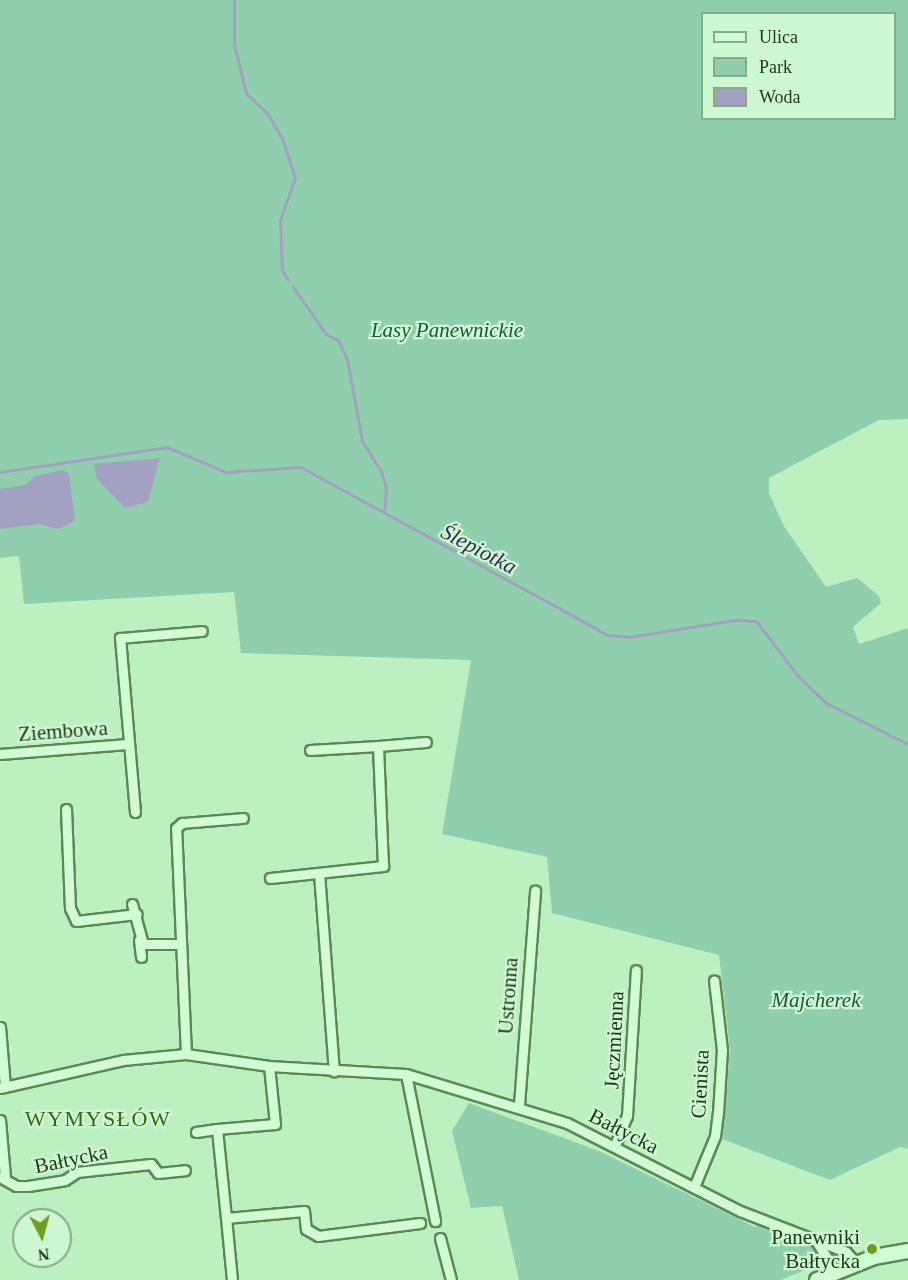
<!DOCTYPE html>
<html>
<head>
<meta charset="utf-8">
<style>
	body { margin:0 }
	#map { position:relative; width:908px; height:1280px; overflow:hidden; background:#bdf0c0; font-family:"Times New Roman",serif }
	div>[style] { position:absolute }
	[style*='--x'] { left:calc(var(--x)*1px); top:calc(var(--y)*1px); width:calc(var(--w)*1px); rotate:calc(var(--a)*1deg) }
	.green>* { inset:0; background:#90cfae }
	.water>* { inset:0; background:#a3a1c1 }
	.stream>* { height:3px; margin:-1.5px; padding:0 1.5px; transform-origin:1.5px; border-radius:1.5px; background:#a3a1c1 }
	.roads { filter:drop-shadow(2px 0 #5b8955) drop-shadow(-2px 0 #5b8955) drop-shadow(0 2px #5b8955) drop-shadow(0 -2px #5b8955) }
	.street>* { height:9px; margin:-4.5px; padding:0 4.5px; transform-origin:4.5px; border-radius:4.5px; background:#d0fbd3 }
	.secondary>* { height:14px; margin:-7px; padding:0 7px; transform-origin:7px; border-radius:7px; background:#d0fbd3 }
	.dots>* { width:16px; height:16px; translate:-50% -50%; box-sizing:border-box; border:3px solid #cdf7d0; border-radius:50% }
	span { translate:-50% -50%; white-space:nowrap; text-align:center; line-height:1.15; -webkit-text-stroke:4.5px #cdf7d0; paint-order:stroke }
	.park-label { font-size:21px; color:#205541; font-style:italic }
	.street-label { font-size:21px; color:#1f371b }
	.poi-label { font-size:21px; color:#1f371b }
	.right { translate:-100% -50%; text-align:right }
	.water-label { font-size:22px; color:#372958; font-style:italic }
	.neighbourhood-label { font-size:22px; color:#396717; letter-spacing:1.5px }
	.legend { position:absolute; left:701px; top:12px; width:195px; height:108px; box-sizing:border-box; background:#cdf7d0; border:2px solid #87aa88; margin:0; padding:8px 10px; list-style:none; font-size:18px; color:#1f371b }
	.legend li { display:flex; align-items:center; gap:12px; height:30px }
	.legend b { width:30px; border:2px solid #87aa88 }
	.north { position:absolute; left:12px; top:1208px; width:60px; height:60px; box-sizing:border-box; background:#cdf7d0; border:2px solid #87aa88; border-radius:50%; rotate:174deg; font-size:16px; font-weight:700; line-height:24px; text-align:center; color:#1f371b }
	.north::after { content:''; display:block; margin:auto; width:21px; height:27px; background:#709c21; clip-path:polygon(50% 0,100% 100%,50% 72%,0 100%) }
</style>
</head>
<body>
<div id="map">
	<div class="green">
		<i style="clip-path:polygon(evenodd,0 0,908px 0,908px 419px,879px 420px,769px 478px,769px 493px,784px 526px,826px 587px,857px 578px,879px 596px,881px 603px,853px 627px,859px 644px,908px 628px,908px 1149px,900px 1147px,830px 1180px,722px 1139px,730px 1049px,719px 955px,552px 913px,547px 857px,442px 834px,471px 660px,241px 653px,234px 592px,24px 604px,19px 556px,0 558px,0 0,702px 14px,894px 14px,894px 118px,702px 118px,702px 14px)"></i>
		<i style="clip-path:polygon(469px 1103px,599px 1151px,755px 1227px,758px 1224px,810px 1244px,822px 1263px,781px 1280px,519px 1280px,502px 1206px,471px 1208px,452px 1131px)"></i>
	</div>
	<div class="water">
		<i style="clip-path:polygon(160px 458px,148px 502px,125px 508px,97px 479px,94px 464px)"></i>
		<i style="clip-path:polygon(63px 470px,69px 474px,75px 521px,58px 529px,40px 524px,0 529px,0 489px,25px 485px,35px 476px)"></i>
	</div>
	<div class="stream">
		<i style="--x:234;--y:0;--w:44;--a:90"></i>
		<i style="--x:234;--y:44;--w:50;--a:76.2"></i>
		<i style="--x:246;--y:93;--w:29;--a:44"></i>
		<i style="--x:267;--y:113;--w:29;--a:59"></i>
		<i style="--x:282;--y:138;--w:42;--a:72"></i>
		<i style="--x:295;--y:178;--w:45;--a:109.7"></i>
		<i style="--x:280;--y:220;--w:50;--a:87.7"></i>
		<i style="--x:282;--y:270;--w:12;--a:59"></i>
		<i style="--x:293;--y:287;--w:57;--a:54.9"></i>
		<i style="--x:326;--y:334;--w:13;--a:27"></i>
		<i style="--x:338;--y:340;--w:21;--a:65"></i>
		<i style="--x:347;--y:359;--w:83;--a:79.6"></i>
		<i style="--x:362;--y:441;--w:36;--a:58"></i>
		<i style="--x:381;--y:471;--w:19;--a:74"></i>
		<i style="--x:386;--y:489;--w:22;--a:95"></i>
		<i style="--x:0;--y:472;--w:169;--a:-8.5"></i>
		<i style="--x:167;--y:447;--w:64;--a:23"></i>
		<i style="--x:226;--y:472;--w:75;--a:-3.8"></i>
		<i style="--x:301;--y:467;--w:350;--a:28.7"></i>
		<i style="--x:608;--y:635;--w:21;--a:5"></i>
		<i style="--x:629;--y:637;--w:107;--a:-9.1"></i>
		<i style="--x:735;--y:620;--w:21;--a:3"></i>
		<i style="--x:756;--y:621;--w:69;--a:52.6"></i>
		<i style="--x:798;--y:676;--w:39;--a:44"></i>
		<i style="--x:826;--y:703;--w:92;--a:26.6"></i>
	</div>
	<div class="roads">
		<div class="street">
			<i style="--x:378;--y:746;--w:48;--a:-4.8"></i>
			<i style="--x:0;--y:754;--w:128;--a:-4.5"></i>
			<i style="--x:66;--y:809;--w:99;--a:87.7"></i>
			<i style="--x:70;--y:908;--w:14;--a:65"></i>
			<i style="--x:76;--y:921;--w:61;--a:-6.5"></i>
			<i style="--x:135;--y:812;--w:175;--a:-94.9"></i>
			<i style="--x:120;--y:638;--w:82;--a:-4.9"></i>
			<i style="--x:319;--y:873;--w:199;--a:85.7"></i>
			<i style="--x:270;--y:878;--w:114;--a:-6.1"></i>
			<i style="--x:383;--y:866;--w:120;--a:-92.4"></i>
			<i style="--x:378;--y:746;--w:68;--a:176.6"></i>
			<i style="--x:132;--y:904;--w:41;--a:74.6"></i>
			<i style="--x:143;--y:944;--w:36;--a:0"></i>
			<i style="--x:139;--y:940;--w:17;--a:83"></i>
			<i style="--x:0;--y:1027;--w:60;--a:85.2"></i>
			<i style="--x:186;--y:1054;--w:226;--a:-92.5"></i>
			<i style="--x:176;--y:828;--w:8;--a:-40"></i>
			<i style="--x:182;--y:823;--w:61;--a:-4.7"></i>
			<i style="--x:406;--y:1074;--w:150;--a:78.8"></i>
			<i style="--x:0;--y:1088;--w:126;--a:-12.8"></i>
			<i style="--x:123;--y:1060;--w:63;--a:-5.4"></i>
			<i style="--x:186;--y:1054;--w:84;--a:8.2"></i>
			<i style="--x:269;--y:1066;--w:137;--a:3.3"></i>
			<i style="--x:406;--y:1074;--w:168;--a:16.9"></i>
			<i style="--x:567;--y:1123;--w:194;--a:27"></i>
			<i style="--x:740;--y:1211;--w:114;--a:21.1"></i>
			<i style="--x:846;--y:1252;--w:16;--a:47"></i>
			<i style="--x:519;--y:1105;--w:215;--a:-85.7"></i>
			<i style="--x:0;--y:1120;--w:57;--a:85"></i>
			<i style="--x:196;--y:1132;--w:21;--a:-8"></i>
			<i style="--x:615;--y:1145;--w:31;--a:-68"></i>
			<i style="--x:627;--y:1116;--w:146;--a:-86.5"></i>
			<i style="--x:0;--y:1177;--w:18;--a:29"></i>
			<i style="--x:16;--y:1186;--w:12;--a:0"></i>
			<i style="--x:28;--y:1186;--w:37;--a:-9"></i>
			<i style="--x:65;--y:1180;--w:14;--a:-34"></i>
			<i style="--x:77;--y:1172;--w:74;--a:-6.2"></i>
			<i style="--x:151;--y:1164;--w:11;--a:52"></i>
			<i style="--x:158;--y:1173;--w:27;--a:-6"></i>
			<i style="--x:694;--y:1187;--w:55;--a:-67.6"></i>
			<i style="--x:715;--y:1136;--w:23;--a:-83"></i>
			<i style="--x:718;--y:1113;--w:63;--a:-86.4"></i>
			<i style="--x:722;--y:1050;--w:70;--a:-96.5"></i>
			<i style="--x:226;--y:1218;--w:89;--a:-95.8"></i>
			<i style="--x:217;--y:1129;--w:58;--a:-4.9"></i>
			<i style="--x:275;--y:1124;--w:58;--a:-95.9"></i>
			<i style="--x:440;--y:1238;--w:43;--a:75.3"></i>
			<i style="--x:816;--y:1241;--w:37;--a:57"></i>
			<i style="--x:232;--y:1280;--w:62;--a:-95.5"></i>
			<i style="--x:226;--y:1218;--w:78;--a:-5.1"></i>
			<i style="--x:304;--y:1211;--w:18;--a:84"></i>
			<i style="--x:306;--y:1229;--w:14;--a:30"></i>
			<i style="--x:318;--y:1236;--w:103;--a:-7.3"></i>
		</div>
		<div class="secondary">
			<i style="--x:817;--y:1280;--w:61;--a:-22"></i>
			<i style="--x:874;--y:1257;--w:35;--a:-10"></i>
		</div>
	</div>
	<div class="dots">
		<i style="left:872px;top:1249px;background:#709c21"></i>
	</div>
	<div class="park-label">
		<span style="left:447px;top:330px">Lasy Panewnickie</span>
		<span style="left:816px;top:1000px">Majcherek</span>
	</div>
	<div class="street-label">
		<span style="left:63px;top:731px;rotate:-4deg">Ziembowa</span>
		<span style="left:508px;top:996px;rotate:-86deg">Ustronna</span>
		<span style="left:614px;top:1040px;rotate:-87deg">Jęczmienna</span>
		<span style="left:700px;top:1084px;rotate:-87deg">Cienista</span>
		<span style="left:624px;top:1131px;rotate:27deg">Bałtycka</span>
		<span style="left:71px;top:1159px;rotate:-12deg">Bałtycka</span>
	</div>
	<div class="poi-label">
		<span class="right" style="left:860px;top:1249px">Panewniki<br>Bałtycka</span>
	</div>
	<div class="water-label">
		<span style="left:479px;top:549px;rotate:28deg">Ślepiotka</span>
	</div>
	<div class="neighbourhood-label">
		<span style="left:98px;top:1119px">WYMYSŁÓW</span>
	</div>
	<ul class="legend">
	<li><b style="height:8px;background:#d0fbd3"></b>Ulica</li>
	<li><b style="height:16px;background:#90cfae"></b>Park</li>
	<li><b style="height:16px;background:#a3a1c1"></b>Woda</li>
	</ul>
	<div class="north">N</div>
</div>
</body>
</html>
